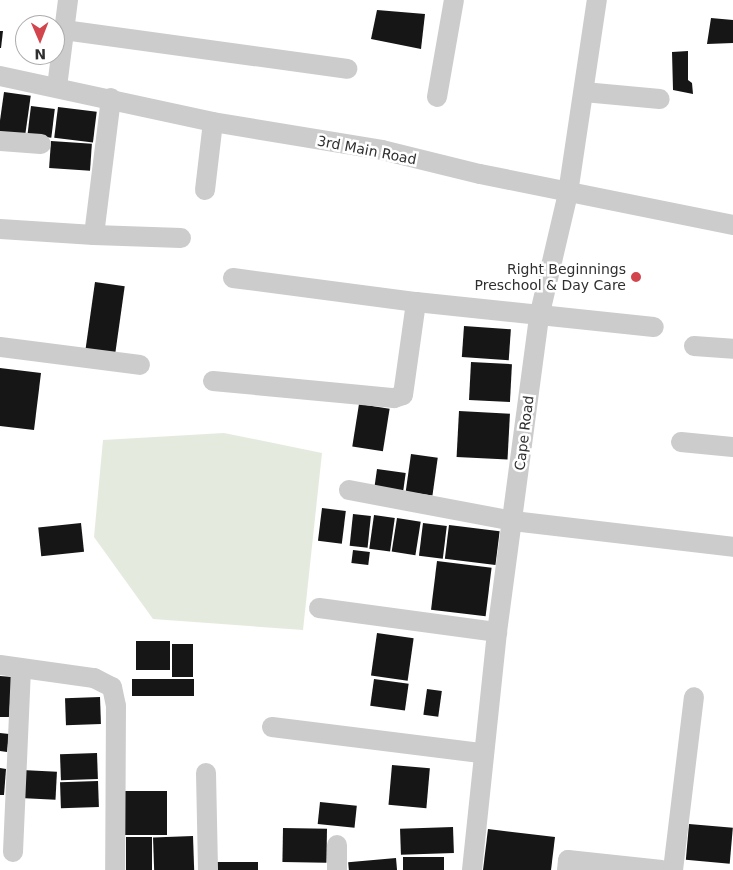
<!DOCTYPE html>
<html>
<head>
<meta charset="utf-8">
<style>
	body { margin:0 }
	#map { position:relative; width:733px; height:870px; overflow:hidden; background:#fff; font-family:"DejaVu Sans",sans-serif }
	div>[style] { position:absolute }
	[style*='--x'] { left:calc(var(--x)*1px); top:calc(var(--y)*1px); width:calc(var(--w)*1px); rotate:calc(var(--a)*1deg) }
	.green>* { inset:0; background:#e5eade }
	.building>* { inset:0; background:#161616; transform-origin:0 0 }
	.minor>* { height:20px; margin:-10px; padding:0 10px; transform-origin:10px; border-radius:10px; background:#ccc }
	.dots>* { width:14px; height:14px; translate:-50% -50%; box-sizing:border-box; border:2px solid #fff; border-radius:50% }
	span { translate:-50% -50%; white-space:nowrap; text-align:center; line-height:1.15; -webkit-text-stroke:5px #fff; paint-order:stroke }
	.street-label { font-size:14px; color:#2f2f2f }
	.poi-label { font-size:14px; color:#2f2f2f }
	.right { translate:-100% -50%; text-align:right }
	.north { position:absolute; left:15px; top:15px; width:50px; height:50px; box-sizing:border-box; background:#fff; border:1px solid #acacac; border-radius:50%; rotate:179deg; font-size:14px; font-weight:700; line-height:20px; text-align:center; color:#2f2f2f }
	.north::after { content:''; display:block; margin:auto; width:18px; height:22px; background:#d2454d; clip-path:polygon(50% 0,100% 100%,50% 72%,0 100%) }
</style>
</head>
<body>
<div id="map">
	<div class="green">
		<i style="clip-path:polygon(224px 433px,322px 453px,303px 630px,153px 619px,94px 537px,103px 440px)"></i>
	</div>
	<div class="building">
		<i style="clip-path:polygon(377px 10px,425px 14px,421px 49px,371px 39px)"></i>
		<i style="clip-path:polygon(711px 18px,733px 20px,733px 43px,707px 44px)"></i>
		<i style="clip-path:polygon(0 31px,3px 31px,1px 48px,0 48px)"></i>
		<i style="clip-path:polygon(688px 51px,688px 80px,692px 83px,693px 94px,673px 90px,672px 52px)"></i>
		<i style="left:4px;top:92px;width:27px;height:40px;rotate:8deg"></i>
		<i style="left:31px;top:106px;width:24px;height:29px;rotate:7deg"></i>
		<i style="left:58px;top:107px;width:39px;height:31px;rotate:7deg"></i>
		<i style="left:51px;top:141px;width:41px;height:27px;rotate:4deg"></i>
		<i style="left:95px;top:282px;width:30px;height:68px;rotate:8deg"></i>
		<i style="left:464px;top:326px;width:47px;height:31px;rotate:4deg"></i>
		<i style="left:471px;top:362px;width:41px;height:38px;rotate:3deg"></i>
		<i style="clip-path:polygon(0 368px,41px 373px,34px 430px,0 426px)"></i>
		<i style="left:359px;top:404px;width:31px;height:43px;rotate:9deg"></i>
		<i style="left:459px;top:411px;width:51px;height:46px;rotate:3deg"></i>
		<i style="left:411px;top:454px;width:27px;height:38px;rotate:8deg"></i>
		<i style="left:377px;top:469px;width:29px;height:21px;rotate:8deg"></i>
		<i style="left:322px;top:508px;width:24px;height:33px;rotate:7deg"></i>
		<i style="left:353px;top:514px;width:18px;height:32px;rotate:6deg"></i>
		<i style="left:374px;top:515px;width:21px;height:34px;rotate:8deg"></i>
		<i style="left:397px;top:518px;width:24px;height:34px;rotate:9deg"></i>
		<i style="left:81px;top:523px;width:29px;height:43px;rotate:84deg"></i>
		<i style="left:423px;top:523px;width:24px;height:33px;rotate:7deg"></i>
		<i style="left:449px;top:525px;width:51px;height:34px;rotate:7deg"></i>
		<i style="left:353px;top:550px;width:17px;height:13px;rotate:7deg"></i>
		<i style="left:437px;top:561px;width:55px;height:49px;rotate:7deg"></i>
		<i style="left:377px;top:633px;width:37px;height:43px;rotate:8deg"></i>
		<i style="left:136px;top:641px;width:34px;height:29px"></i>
		<i style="left:172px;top:644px;width:21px;height:33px"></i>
		<i style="clip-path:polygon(0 676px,12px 677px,9px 717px,0 717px)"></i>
		<i style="left:132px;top:679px;width:62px;height:17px"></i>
		<i style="left:374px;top:679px;width:35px;height:27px;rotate:8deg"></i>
		<i style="left:427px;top:689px;width:15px;height:26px;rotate:8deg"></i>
		<i style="left:100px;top:697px;width:27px;height:35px;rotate:88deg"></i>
		<i style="clip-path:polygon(0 733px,9px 734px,7px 752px,0 751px)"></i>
		<i style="left:97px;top:753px;width:26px;height:37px;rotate:88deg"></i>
		<i style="left:392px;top:765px;width:38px;height:40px;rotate:5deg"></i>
		<i style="clip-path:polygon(0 768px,6px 769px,4px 795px,0 795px)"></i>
		<i style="left:22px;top:770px;width:35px;height:28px;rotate:3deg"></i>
		<i style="left:98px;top:781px;width:26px;height:38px;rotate:88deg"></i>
		<i style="left:167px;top:791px;width:44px;height:44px;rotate:90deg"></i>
		<i style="left:320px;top:802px;width:37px;height:22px;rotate:6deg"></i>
		<i style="left:689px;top:824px;width:44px;height:36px;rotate:5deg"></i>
		<i style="left:453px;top:827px;width:26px;height:53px;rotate:88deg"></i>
		<i style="left:283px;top:828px;width:44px;height:34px;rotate:1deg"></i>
		<i style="clip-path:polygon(488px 829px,555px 837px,551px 870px,483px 870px)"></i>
		<i style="left:193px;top:836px;width:34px;height:40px;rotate:88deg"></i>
		<i style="left:126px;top:837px;width:26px;height:33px"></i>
		<i style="left:444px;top:857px;width:13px;height:41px;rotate:90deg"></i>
		<i style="left:396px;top:858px;width:12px;height:48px;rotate:85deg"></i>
		<i style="left:258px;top:862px;width:8px;height:46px;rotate:90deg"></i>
	</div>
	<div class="minor">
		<i style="--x:64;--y:30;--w:286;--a:7.8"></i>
		<i style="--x:0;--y:76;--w:218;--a:12.2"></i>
		<i style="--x:213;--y:122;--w:171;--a:9.4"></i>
		<i style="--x:382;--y:150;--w:101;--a:13.8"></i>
		<i style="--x:480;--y:174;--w:258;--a:11.4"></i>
		<i style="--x:57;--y:87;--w:88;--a:-82.8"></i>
		<i style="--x:584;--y:92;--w:76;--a:5.3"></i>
		<i style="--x:437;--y:97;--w:98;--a:-80.1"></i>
		<i style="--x:0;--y:141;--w:41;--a:4.2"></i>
		<i style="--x:205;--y:190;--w:68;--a:-83.3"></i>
		<i style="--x:0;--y:229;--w:94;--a:3.7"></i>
		<i style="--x:94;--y:235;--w:138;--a:-82.9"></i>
		<i style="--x:94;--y:235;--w:87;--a:2"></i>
		<i style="--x:233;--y:278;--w:185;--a:7.5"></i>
		<i style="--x:694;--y:346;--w:39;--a:4"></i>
		<i style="--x:0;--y:347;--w:141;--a:7.3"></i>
		<i style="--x:213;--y:381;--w:182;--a:5.4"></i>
		<i style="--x:394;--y:398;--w:9;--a:-18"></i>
		<i style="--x:403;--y:395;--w:94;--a:-82"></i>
		<i style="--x:416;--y:302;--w:239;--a:6"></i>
		<i style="--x:681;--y:442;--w:52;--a:5.5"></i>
		<i style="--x:349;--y:490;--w:167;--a:10.7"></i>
		<i style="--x:513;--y:521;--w:222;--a:6.7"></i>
		<i style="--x:319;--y:608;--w:180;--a:7.7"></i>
		<i style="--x:0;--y:665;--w:95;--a:7.9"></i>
		<i style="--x:94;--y:678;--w:20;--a:27"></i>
		<i style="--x:112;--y:687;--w:19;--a:78"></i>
		<i style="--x:116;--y:706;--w:164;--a:90.3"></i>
		<i style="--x:272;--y:727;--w:212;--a:7.1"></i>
		<i style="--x:206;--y:773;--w:97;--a:88.8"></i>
		<i style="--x:13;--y:852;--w:184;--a:-87.5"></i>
		<i style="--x:337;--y:870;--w:25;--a:-90"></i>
		<i style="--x:472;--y:870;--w:239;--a:-84"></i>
		<i style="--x:497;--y:632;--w:318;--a:-82.4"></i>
		<i style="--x:539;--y:317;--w:127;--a:-76.8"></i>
		<i style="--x:568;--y:193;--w:195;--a:-81.5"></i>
		<i style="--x:567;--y:870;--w:10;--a:-84"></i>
		<i style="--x:568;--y:860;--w:94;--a:6.1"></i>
		<i style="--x:673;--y:870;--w:174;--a:-83.1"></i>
	</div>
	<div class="dots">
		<i style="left:636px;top:277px;background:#d2454d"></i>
	</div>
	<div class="street-label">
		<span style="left:367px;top:150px;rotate:11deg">3rd Main Road</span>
		<span style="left:524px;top:433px;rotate:-83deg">Cape Road</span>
	</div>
	<div class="poi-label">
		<span class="right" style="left:626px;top:277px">Right Beginnings<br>Preschool &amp; Day Care</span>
	</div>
	<div class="north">N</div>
</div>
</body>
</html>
